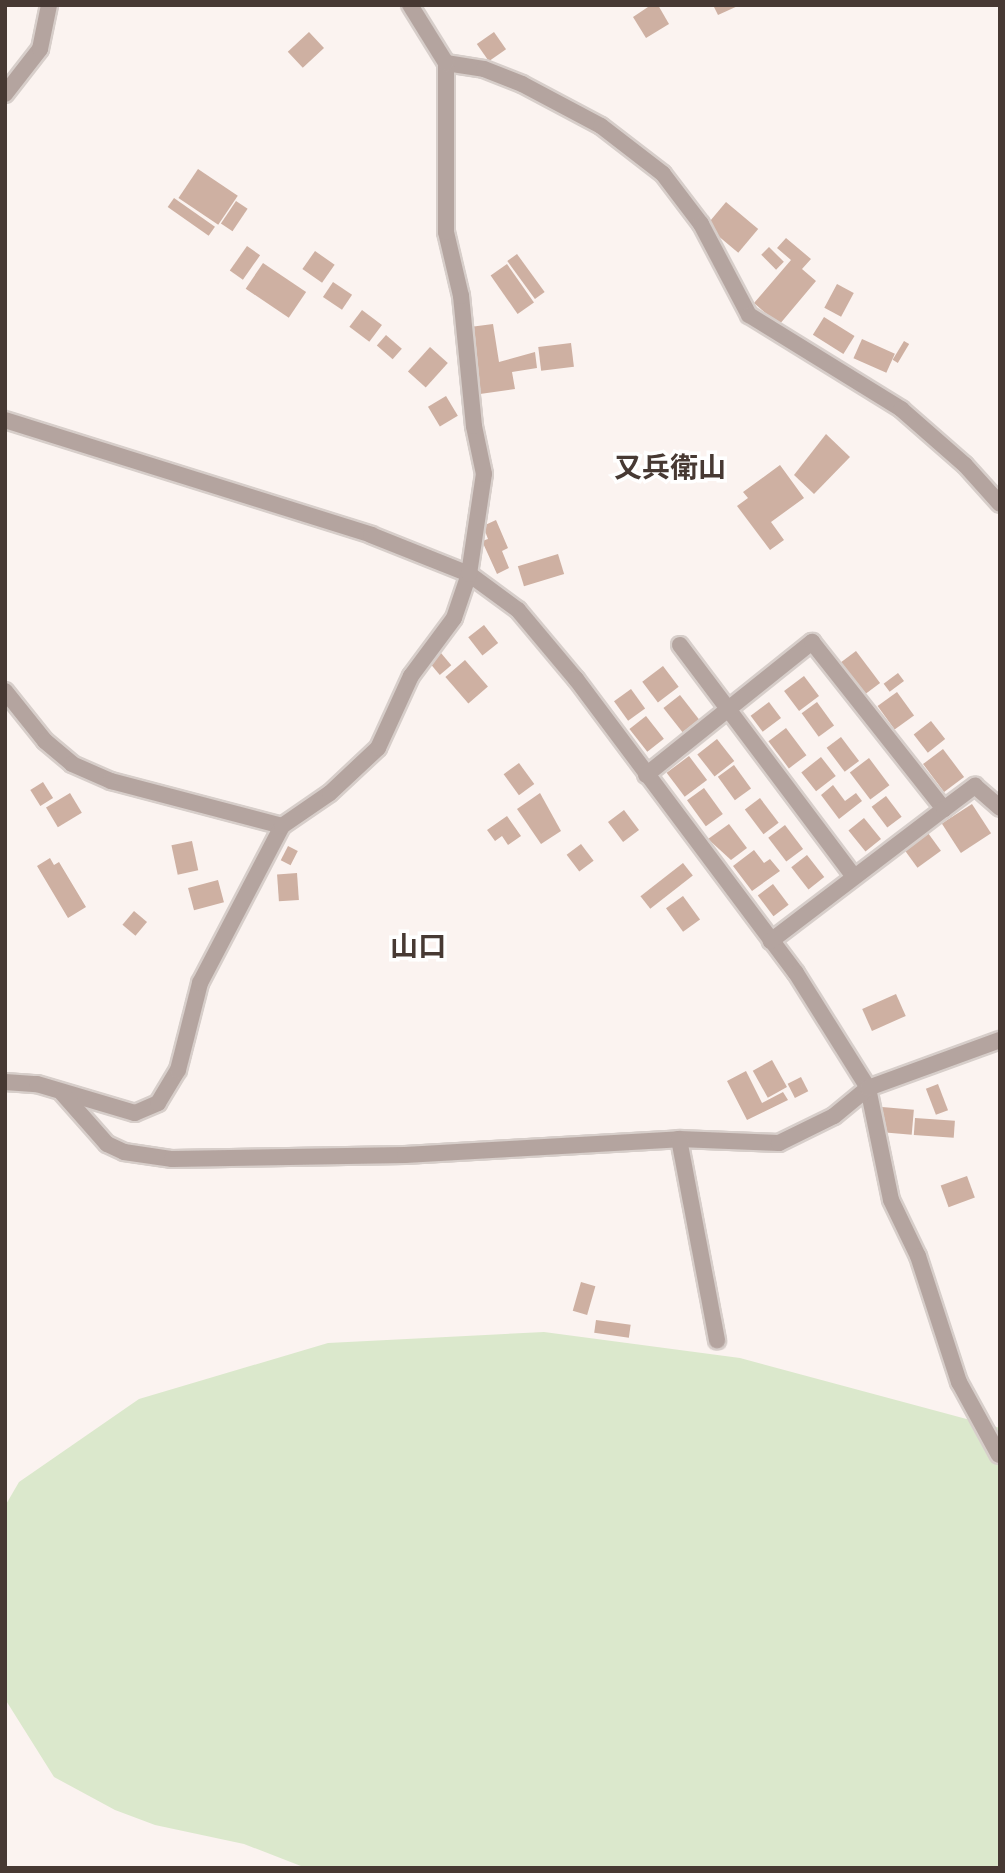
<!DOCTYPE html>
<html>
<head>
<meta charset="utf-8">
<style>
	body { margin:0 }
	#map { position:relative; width:1005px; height:1873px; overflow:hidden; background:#fbf3f0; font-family:Figtree,"Noto Sans JP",sans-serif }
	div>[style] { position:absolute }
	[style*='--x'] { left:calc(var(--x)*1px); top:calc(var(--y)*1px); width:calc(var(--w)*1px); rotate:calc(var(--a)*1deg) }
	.green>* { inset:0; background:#dbe8cc }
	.building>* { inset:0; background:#ceb0a2; transform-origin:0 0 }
	.roads { filter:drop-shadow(2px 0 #d7ceca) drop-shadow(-2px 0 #d7ceca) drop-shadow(0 2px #d7ceca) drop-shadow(0 -2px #d7ceca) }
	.street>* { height:16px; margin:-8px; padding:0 8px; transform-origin:8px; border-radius:8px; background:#b4a49f }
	span { translate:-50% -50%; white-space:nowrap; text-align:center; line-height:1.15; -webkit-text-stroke:7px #fff; paint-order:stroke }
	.neighbourhood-label { font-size:28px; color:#473933; font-weight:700 }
	.frame { position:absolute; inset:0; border:7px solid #473933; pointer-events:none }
</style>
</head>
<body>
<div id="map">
	<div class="green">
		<i style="clip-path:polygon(544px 1332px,740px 1358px,1000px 1428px,1000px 1868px,306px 1868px,244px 1844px,155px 1825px,115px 1810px,54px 1777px,5px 1699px,5px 1506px,19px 1482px,139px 1399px,328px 1343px)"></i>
	</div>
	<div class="building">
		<i style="clip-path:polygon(651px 5px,658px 5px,669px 24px,646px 38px,633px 17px)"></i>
		<i style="clip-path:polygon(713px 5px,740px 5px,718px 15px)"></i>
		<i style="left:309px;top:32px;width:22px;height:29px;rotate:47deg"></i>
		<i style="left:494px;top:32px;width:21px;height:21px;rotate:55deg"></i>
		<i style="left:198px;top:169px;width:48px;height:35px;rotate:34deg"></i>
		<i style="left:174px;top:198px;width:50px;height:11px;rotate:35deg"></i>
		<i style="left:236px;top:201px;width:14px;height:27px;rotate:34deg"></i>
		<i style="left:726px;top:202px;width:42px;height:31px;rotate:40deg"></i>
		<i style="clip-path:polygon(786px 238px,811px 259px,802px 269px,816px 281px,779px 325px,754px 303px,791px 260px,777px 248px)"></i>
		<i style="left:247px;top:246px;width:16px;height:30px;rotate:35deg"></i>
		<i style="left:769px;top:247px;width:21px;height:11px;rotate:45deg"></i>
		<i style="left:315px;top:251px;width:24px;height:22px;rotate:35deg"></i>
		<i style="left:517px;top:254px;width:47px;height:12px;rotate:54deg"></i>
		<i style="left:263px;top:263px;width:52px;height:31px;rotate:34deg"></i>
		<i style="left:507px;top:264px;width:47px;height:20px;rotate:55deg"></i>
		<i style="left:333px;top:282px;width:23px;height:18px;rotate:34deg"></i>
		<i style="left:837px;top:284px;width:19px;height:27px;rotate:28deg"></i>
		<i style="left:362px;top:310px;width:25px;height:21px;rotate:37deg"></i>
		<i style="left:824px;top:317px;width:36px;height:21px;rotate:32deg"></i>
		<i style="clip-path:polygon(493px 324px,499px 362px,535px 352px,537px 368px,512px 372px,515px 389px,480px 394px,470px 327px)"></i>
		<i style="left:386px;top:335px;width:21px;height:14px;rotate:41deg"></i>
		<i style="left:862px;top:339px;width:36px;height:21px;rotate:24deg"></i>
		<i style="left:904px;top:341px;width:6px;height:22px;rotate:31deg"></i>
		<i style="left:571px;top:343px;width:24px;height:33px;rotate:83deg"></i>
		<i style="left:430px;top:347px;width:24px;height:33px;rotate:42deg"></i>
		<i style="left:446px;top:396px;width:23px;height:21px;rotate:59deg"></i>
		<i style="clip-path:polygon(826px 434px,850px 457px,814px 494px,794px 475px)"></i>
		<i style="clip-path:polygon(780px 465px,804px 498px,771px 522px,784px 540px,770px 550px,737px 506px,748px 498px,743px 492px)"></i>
		<i style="clip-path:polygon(496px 520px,508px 548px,502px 551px,509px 568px,497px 574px,482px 541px,488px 539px,483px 526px)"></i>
		<i style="left:558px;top:554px;width:21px;height:42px;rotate:73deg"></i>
		<i style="left:484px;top:625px;width:23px;height:20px;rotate:52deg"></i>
		<i style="left:856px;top:651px;width:40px;height:23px;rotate:53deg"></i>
		<i style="left:441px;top:653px;width:16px;height:15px;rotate:50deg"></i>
		<i style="left:465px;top:660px;width:35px;height:26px;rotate:49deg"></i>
		<i style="left:663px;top:666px;width:26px;height:26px;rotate:53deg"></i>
		<i style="left:898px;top:673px;width:10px;height:18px;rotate:53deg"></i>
		<i style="left:804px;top:676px;width:25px;height:25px;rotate:53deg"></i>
		<i style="left:631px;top:689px;width:24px;height:21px;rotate:54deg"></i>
		<i style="left:897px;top:692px;width:29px;height:24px;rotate:54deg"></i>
		<i style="left:680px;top:695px;width:31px;height:21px;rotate:52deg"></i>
		<i style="left:769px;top:702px;width:20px;height:23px;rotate:53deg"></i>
		<i style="left:817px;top:702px;width:29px;height:19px;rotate:54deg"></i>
		<i style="left:646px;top:716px;width:29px;height:21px;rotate:52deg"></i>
		<i style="left:931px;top:721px;width:23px;height:22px;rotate:52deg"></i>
		<i style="left:786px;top:728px;width:34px;height:22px;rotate:53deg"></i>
		<i style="left:841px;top:737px;width:30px;height:18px;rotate:53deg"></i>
		<i style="left:717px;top:739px;width:28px;height:25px;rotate:52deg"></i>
		<i style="left:943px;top:749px;width:35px;height:25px;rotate:53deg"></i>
		<i style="left:689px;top:756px;width:30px;height:28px;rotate:53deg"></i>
		<i style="left:821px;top:757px;width:24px;height:25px;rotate:52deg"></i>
		<i style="left:869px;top:758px;width:34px;height:24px;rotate:53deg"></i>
		<i style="left:519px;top:763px;width:26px;height:19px;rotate:54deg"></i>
		<i style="left:734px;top:765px;width:29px;height:20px;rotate:54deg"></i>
		<i style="left:43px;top:782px;width:19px;height:15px;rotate:58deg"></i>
		<i style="clip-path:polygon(833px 785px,845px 801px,856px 793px,862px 801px,839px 819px,821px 795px)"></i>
		<i style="left:704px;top:788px;width:32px;height:21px;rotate:54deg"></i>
		<i style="left:70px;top:793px;width:23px;height:28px;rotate:59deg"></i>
		<i style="clip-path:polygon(540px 793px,561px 831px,541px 844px,517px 809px)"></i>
		<i style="left:886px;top:796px;width:26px;height:18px;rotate:53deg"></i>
		<i style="left:760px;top:798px;width:31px;height:19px;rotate:53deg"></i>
		<i style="left:972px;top:804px;width:35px;height:36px;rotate:57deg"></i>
		<i style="left:624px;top:810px;width:25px;height:20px;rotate:53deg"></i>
		<i style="clip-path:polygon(507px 816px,521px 836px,508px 845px,502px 836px,495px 841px,487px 830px)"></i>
		<i style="left:864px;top:818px;width:27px;height:20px;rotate:51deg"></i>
		<i style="clip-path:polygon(729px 824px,747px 848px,731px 860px,708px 839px)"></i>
		<i style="left:785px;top:825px;width:30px;height:21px;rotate:53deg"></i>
		<i style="left:928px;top:833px;width:22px;height:29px;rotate:54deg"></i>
		<i style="left:192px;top:841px;width:30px;height:21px;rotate:78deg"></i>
		<i style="left:581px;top:844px;width:21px;height:18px;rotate:53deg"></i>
		<i style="left:288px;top:846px;width:11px;height:16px;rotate:27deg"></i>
		<i style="clip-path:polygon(754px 850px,764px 863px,770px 859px,780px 871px,752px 891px,733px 866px)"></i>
		<i style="left:807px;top:855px;width:28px;height:20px;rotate:52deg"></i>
		<i style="clip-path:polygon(50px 858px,54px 865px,59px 862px,86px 907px,68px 918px,37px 866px)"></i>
		<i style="left:683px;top:863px;width:16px;height:54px;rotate:52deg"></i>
		<i style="left:297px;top:873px;width:27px;height:20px;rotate:86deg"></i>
		<i style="left:218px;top:880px;width:23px;height:31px;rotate:75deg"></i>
		<i style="left:773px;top:884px;width:26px;height:19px;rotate:53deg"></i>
		<i style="left:683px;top:896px;width:29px;height:21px;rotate:54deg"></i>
		<i style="left:134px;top:911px;width:17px;height:18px;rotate:40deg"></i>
		<i style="left:896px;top:994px;width:24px;height:37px;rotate:66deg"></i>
		<i style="left:772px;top:1060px;width:31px;height:22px;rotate:61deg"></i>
		<i style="clip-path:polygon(746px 1071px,762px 1103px,783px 1092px,788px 1100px,747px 1120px,727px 1081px)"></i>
		<i style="left:801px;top:1077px;width:16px;height:15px;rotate:63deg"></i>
		<i style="left:938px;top:1084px;width:28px;height:13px;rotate:69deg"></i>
		<i style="left:882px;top:1107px;width:32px;height:25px;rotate:5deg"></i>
		<i style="left:915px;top:1118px;width:40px;height:17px;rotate:4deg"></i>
		<i style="left:967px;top:1176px;width:23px;height:28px;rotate:70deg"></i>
		<i style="left:581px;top:1282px;width:15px;height:30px;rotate:16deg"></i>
		<i style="left:596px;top:1320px;width:35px;height:13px;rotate:8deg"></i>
	</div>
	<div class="roads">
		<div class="street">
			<i style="--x:446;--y:63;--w:38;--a:9"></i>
			<i style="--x:484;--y:69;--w:41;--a:21.5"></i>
			<i style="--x:522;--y:84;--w:89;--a:28"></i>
			<i style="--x:601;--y:126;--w:78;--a:37.7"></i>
			<i style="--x:663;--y:174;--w:63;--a:52.8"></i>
			<i style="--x:701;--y:224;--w:103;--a:62.2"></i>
			<i style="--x:749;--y:315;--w:179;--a:31.7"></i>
			<i style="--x:901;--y:409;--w:85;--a:41.2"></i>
			<i style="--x:965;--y:465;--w:52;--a:48.1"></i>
			<i style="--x:5;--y:94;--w:57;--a:-52.1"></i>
			<i style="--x:40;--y:49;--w:45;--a:-78.4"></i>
			<i style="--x:5;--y:420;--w:384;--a:17.4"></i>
			<i style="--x:371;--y:535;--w:105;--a:21.7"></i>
			<i style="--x:469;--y:574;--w:61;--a:36.3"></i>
			<i style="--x:518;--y:610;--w:90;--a:50"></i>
			<i style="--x:576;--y:679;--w:367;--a:53.2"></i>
			<i style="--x:796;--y:973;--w:136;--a:57.9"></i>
			<i style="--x:868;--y:1088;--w:114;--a:78.4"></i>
			<i style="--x:891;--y:1200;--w:62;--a:64.3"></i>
			<i style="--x:918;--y:1256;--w:133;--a:72"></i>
			<i style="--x:959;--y:1382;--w:83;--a:61.3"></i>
			<i style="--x:680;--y:645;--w:290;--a:53.1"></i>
			<i style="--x:5;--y:691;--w:64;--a:51.3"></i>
			<i style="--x:45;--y:741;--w:35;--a:40"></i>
			<i style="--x:72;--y:764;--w:43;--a:23.6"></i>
			<i style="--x:111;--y:781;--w:177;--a:14.7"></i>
			<i style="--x:646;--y:775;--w:213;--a:-38.7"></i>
			<i style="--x:812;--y:642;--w:213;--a:51.7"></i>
			<i style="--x:944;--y:809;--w:218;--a:142.7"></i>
			<i style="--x:944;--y:809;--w:39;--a:-37"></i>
			<i style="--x:975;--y:786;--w:33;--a:41"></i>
			<i style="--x:5;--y:1082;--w:32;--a:4"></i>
			<i style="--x:37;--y:1084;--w:102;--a:16.5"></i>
			<i style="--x:135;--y:1113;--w:25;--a:-23"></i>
			<i style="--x:158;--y:1103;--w:39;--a:-59"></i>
			<i style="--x:178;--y:1070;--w:90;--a:-75.8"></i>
			<i style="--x:200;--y:983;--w:177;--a:-62.4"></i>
			<i style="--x:282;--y:826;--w:58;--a:-34.5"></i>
			<i style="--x:330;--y:793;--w:66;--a:-43.2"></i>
			<i style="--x:378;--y:748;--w:79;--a:-65.4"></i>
			<i style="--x:411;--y:676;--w:72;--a:-53.4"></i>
			<i style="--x:454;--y:618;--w:46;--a:-71.2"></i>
			<i style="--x:469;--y:574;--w:101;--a:-81.5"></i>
			<i style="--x:484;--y:474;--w:49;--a:-101.8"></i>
			<i style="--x:474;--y:426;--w:131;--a:-95.7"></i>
			<i style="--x:461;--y:296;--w:66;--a:-103.2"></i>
			<i style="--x:446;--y:232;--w:169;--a:-90"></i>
			<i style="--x:446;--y:63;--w:68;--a:-121.8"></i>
			<i style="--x:62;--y:1093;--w:68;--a:48.6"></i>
			<i style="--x:107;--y:1144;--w:19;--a:25"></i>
			<i style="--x:124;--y:1152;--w:49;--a:8.3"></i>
			<i style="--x:172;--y:1159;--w:233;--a:-1"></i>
			<i style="--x:405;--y:1155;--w:274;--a:-3.3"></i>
			<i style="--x:679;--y:1139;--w:100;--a:2.3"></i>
			<i style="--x:779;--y:1143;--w:61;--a:-26.1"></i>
			<i style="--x:834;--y:1116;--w:44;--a:-39.5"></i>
			<i style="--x:868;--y:1088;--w:140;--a:-20"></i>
			<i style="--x:679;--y:1139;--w:205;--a:79.3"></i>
		</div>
	</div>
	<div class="neighbourhood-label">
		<span style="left:670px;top:467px">又兵衛山</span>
		<span style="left:418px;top:946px">山口</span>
	</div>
	<div class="frame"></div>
</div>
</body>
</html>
